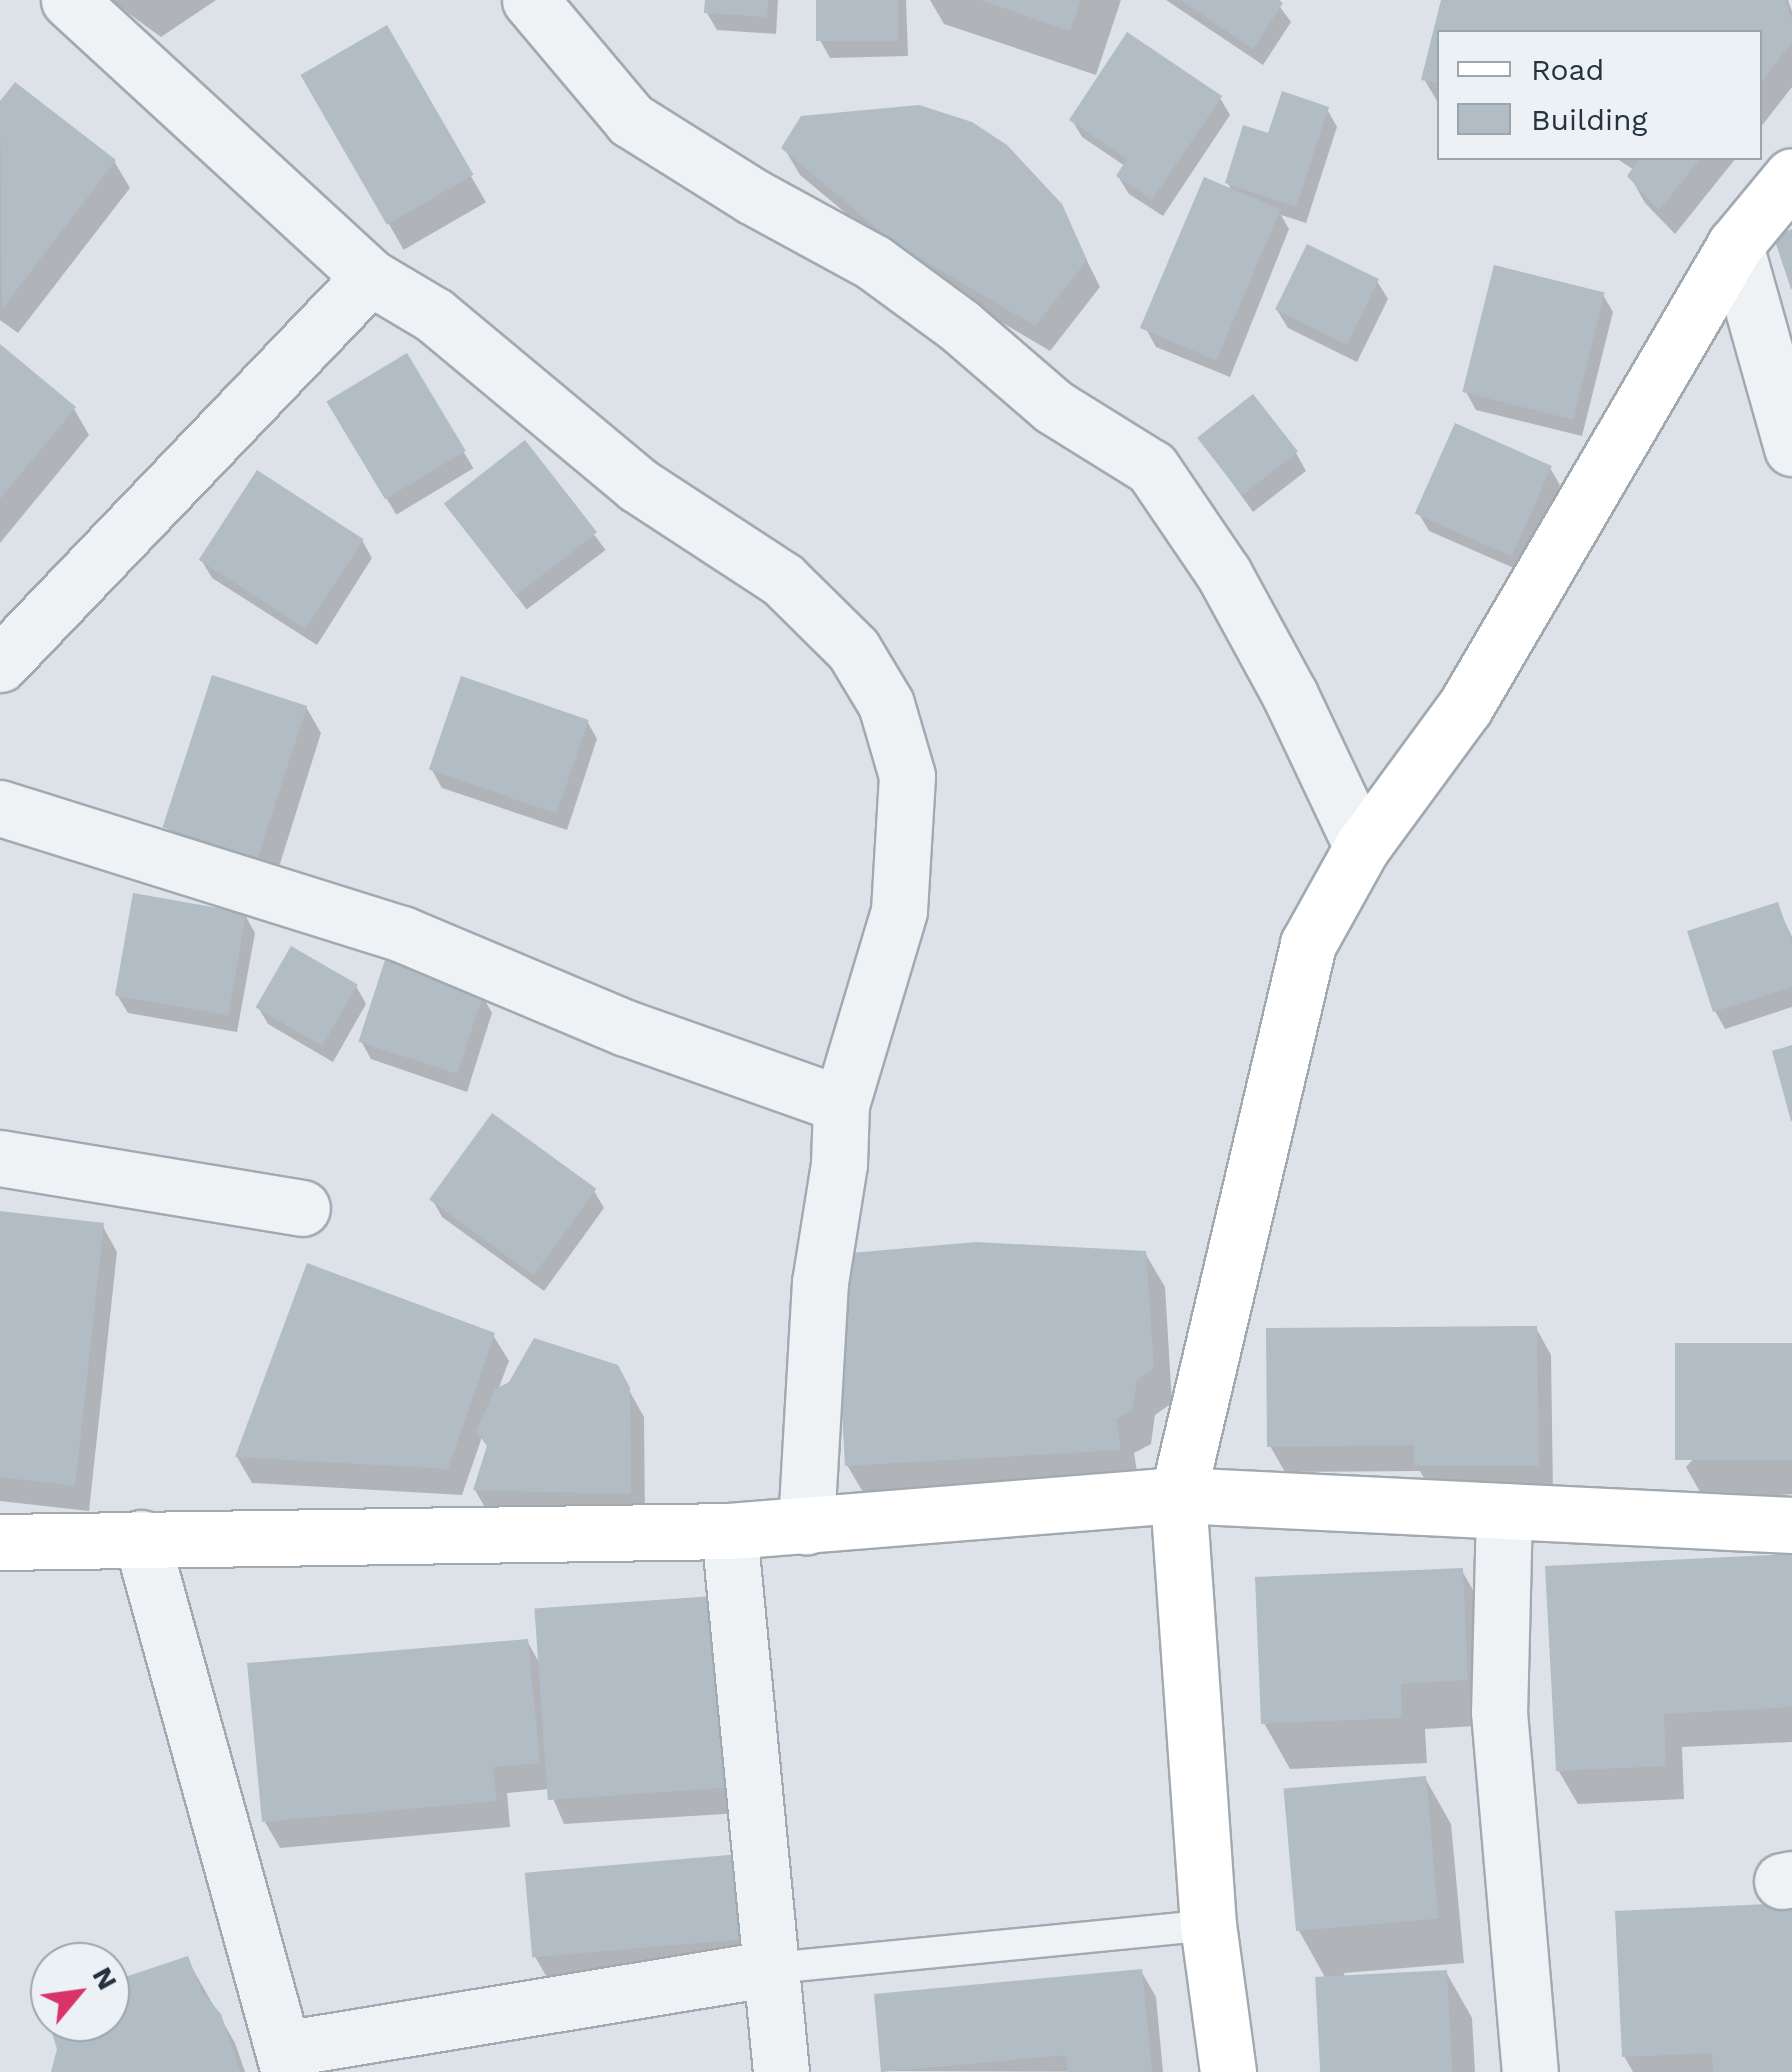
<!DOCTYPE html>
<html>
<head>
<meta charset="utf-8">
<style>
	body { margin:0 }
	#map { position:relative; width:1792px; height:2072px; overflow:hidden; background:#dce2e7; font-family:"Work Sans",sans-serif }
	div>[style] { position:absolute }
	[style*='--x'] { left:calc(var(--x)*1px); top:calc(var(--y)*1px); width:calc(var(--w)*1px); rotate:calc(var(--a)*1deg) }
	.shadow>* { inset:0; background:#0003; transform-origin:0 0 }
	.building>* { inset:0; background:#b2bcc5; transform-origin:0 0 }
	.roads { filter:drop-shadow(2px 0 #a1aab1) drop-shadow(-2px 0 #a1aab1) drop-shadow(0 2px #a1aab1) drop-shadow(0 -2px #a1aab1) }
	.lane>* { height:30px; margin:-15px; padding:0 15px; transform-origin:15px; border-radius:15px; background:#eff2f5 }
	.street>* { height:55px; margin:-27.5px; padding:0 27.5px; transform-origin:27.5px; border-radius:27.5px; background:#eff2f5 }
	.secondary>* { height:55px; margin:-27.5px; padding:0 27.5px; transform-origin:27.5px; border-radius:27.5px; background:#fff }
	span { translate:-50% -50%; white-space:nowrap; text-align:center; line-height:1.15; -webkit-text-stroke:9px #ebf1f5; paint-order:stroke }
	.legend { position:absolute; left:1437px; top:30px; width:325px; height:130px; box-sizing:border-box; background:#ebf1f5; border:2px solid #9ba5ac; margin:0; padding:12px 18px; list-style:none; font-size:30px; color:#24333f }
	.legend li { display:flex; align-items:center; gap:20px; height:50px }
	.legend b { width:50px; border:2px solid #9ba5ac }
	.north { position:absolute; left:30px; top:1942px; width:100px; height:100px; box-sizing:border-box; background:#ebf1f5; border:2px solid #9ba5ac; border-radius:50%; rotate:61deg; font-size:28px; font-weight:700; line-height:40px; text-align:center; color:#24333f }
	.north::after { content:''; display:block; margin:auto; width:35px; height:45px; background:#d9346a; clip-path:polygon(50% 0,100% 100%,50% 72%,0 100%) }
</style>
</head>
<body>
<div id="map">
	<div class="shadow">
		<i style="clip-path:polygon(110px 0,216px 0,161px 37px)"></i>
		<i style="clip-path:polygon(708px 0,778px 0,776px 34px,717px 30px,707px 13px)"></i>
		<i style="clip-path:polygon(819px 0,906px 0,908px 56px,830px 58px,820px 40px)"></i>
		<i style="clip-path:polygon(930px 0,1121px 0,1096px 75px,944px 24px)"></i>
		<i style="clip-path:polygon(1166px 0,1275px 0,1291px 22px,1263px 65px)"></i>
		<i style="clip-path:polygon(1443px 0,1788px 0,1792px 11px,1792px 87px,1760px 128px,1760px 32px,1440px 32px,1440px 106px,1424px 79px)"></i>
		<i style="left:386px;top:29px;width:200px;height:95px;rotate:60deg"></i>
		<i style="clip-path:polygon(15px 85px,114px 161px,130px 188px,18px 333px,0 320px,0 106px)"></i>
		<i style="clip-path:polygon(1220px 98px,1230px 115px,1163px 216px,1129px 194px,1118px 176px,1125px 166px,1082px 137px,1072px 120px)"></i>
		<i style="clip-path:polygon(1327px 109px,1337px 127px,1306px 223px,1281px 215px,1289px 229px,1230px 377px,1156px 347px,1146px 329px,1233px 192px,1227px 182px,1269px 136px)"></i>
		<i style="clip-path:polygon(784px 148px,1060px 206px,1100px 287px,1050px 351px,915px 271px,800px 175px)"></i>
		<i style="clip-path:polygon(1616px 158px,1736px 158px,1675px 234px,1645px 203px,1630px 176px,1634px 170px)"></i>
		<i style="clip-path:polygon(1377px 281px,1388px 299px,1357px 362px,1288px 328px,1277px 310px)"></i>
		<i style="clip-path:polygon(1603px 295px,1613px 312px,1582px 436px,1476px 410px,1466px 392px)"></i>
		<i style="clip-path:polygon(0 348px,74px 409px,89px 435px,0 543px)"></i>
		<i style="left:406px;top:356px;width:131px;height:90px;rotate:59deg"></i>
		<i style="clip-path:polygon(1200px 438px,1296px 453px,1306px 471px,1253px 512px)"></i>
		<i style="left:525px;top:443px;width:134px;height:99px;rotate:53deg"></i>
		<i style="clip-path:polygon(1550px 468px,1560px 485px,1523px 572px,1429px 531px,1419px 514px)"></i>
		<i style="clip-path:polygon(362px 540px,372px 558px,317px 645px,212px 578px,202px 561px)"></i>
		<i style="clip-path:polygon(306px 707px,321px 733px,274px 883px,182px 854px,167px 828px)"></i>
		<i style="clip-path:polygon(587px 721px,597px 739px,567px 830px,442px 788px,432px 770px)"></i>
		<i style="clip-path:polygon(1777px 905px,1792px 937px,1792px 1007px,1725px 1029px,1715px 1011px)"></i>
		<i style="clip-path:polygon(245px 915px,255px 933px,237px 1032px,128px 1013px,117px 995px)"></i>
		<i style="clip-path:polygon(356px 986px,366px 1004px,333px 1062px,268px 1024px,258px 1007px)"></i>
		<i style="clip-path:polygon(482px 995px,492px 1013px,467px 1092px,371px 1059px,361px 1041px)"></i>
		<i style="clip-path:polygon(594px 1191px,604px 1208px,544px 1291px,442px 1217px,432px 1199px)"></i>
		<i style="clip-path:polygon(0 1213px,102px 1225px,117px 1252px,89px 1511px,0 1501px)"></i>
		<i style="clip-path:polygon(1145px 1253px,1165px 1287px,1172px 1403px,1155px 1415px,1151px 1444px,1134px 1453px,1139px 1484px,867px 1499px,847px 1465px)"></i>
		<i style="clip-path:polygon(1536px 1328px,1551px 1355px,1553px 1491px,1432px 1492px,1420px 1471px,1285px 1472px,1270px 1446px)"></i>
		<i style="clip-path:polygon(493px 1335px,509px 1361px,498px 1390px,616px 1367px,644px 1417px,645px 1520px,490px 1516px,475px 1490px,489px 1448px,482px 1437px,462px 1495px,252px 1483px,237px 1457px)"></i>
		<i style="clip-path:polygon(1792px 1346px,1792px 1494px,1705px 1501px,1686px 1467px)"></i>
		<i style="clip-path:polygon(1792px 1556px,1792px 1742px,1682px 1747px,1684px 1799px,1578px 1804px,1558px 1770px)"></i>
		<i style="clip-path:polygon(1462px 1571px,1488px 1616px,1493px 1725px,1425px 1729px,1427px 1763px,1290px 1769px,1264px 1723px)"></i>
		<i style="clip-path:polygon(712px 1599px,740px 1813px,564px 1824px,549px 1789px,507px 1793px,510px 1827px,280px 1848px,265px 1822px,527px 1641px,540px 1664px)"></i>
		<i style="clip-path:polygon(1425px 1778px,1451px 1824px,1464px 1963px,1344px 1973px,1345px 1978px,1446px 1972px,1472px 2018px,1475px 2072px,1323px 2072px,1326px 1979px,1298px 1929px)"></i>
		<i style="clip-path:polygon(739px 1856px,760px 1965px,549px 1981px,534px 1955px)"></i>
		<i style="clip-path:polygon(1792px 1909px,1792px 2072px,1633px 2072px,1624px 2056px)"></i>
		<i style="clip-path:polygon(187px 1959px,235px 2043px,245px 2072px,54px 2072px,60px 2049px,51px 2022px,110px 2022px,110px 1985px)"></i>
		<i style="clip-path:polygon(1141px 1971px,1156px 1997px,1163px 2072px,883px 2071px)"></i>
	</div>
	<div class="building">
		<i style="clip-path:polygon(705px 0,768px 0,767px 17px,704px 13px)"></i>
		<i style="left:816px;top:0;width:82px;height:41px"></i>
		<i style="clip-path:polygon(980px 0,1081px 0,1070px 31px)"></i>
		<i style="clip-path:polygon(1180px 0,1279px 0,1283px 3px,1253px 49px)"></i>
		<i style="clip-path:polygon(1441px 0,1785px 0,1792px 20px,1792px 42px,1760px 83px,1760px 32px,1440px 32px,1440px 84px,1421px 80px)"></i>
		<i style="left:387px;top:25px;width:173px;height:100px;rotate:60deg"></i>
		<i style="clip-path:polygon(1127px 32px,1222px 96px,1152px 200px,1116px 176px,1127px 159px,1069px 120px)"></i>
		<i style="clip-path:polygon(15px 82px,116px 160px,2px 309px,0 101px)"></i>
		<i style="clip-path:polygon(1282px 91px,1329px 107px,1296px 207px,1225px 183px,1243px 125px,1268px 133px)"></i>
		<i style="clip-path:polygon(919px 105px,972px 122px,1007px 145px,1062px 204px,1087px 260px,1035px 326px,897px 245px,781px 148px,801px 116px)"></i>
		<i style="clip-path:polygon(1640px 158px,1701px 158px,1659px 210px,1627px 176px)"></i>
		<i style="left:1204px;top:177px;width:83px;height:164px;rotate:23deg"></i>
		<i style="clip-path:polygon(1792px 229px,1792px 289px,1791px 289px,1773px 235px)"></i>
		<i style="left:1307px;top:244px;width:80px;height:73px;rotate:26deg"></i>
		<i style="left:1494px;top:265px;width:114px;height:131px;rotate:14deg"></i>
		<i style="clip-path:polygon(0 344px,76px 407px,0 499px)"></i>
		<i style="left:407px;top:353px;width:114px;height:94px;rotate:59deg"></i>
		<i style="left:1253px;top:394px;width:73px;height:71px;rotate:52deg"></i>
		<i style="left:1455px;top:423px;width:106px;height:99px;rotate:24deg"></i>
		<i style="left:525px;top:440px;width:117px;height:103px;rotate:52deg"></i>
		<i style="left:257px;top:470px;width:127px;height:107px;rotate:33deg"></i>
		<i style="left:212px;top:675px;width:100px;height:160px;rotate:18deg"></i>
		<i style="left:461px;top:676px;width:135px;height:99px;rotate:19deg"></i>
		<i style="left:133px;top:893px;width:115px;height:104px;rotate:10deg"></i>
		<i style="clip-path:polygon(1778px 902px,1792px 943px,1792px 987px,1713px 1012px,1687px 931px)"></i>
		<i style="left:291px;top:946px;width:77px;height:71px;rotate:30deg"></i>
		<i style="left:385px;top:960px;width:104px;height:86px;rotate:18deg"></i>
		<i style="clip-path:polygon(1792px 1045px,1792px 1121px,1791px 1121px,1772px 1051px)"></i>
		<i style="left:492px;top:1113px;width:129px;height:107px;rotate:36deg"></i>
		<i style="clip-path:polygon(0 1211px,104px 1223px,75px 1486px,0 1477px)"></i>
		<i style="clip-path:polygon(976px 1242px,1146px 1251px,1154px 1368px,1137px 1380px,1132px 1410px,1116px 1419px,1121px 1450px,845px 1466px,840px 1376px,851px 1253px)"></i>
		<i style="clip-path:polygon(307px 1263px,495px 1333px,448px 1469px,235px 1457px)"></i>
		<i style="clip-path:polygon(1537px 1326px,1539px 1466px,1414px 1466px,1414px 1445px,1267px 1447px,1266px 1328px)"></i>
		<i style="clip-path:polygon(534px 1338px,618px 1365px,630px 1388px,631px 1494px,473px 1490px,487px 1446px,476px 1431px,495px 1389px,509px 1382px)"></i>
		<i style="left:1792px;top:1343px;width:117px;height:117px;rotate:90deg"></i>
		<i style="clip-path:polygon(1792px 1554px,1792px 1707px,1664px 1714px,1666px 1766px,1556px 1771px,1545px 1566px)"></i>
		<i style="clip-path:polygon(1463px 1568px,1468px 1680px,1401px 1684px,1402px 1718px,1261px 1724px,1255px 1577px)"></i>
		<i style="left:714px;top:1596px;width:192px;height:180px;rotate:86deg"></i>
		<i style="clip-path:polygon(528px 1639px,540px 1763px,493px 1767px,497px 1801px,262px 1822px,247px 1663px)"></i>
		<i style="left:1426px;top:1776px;width:143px;height:143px;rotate:85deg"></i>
		<i style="left:740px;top:1854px;width:85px;height:216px;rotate:85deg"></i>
		<i style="clip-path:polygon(1792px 1903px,1792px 2072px,1713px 2072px,1712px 2053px,1622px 2057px,1615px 1911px)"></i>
		<i style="clip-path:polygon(188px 1956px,202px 1992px,221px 2014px,240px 2072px,51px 2072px,57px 2049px,43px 2005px,50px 2002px,50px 2022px,110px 2022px,110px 1982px)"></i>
		<i style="clip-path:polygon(1142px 1969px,1152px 2072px,1068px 2072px,1066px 2055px,881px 2072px,874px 1994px)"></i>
		<i style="left:1447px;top:1970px;width:102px;height:132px;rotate:87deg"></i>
	</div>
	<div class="roads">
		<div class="lane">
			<i style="--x:773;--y:1968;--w:437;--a:-5.6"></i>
		</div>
		<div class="street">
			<i style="--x:69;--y:0;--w:409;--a:42.6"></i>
			<i style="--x:370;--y:277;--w:74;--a:30.7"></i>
			<i style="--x:434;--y:315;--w:266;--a:39.8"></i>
			<i style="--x:638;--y:485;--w:173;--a:33.2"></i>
			<i style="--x:783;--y:580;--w:98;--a:44.6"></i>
			<i style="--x:853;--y:649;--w:64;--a:59"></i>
			<i style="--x:886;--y:704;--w:75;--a:73.7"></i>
			<i style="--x:907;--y:776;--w:135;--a:93.4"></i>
			<i style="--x:899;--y:911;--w:202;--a:106.7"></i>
			<i style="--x:841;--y:1104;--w:60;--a:91.9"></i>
			<i style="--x:839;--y:1164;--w:120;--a:99.1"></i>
			<i style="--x:820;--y:1282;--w:245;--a:93.3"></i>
			<i style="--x:530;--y:0;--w:157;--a:49.9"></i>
			<i style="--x:631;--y:120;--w:143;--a:32.1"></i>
			<i style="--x:752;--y:196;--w:138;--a:28.6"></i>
			<i style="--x:873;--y:262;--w:108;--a:36.3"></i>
			<i style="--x:960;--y:326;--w:124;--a:40.8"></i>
			<i style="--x:1054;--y:407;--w:115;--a:31.9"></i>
			<i style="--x:1152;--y:468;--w:128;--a:55.8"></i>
			<i style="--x:1224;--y:574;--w:138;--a:61.4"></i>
			<i style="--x:1290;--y:695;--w:168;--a:64.7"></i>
			<i style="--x:1735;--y:245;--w:211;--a:74.3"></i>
			<i style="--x:0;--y:664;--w:535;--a:-46.29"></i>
			<i style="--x:0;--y:808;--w:421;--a:17.4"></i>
			<i style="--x:402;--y:934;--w:243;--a:22.8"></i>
			<i style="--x:626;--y:1028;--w:228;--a:19.5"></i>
			<i style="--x:0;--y:1158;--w:306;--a:9.4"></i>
			<i style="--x:1504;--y:1511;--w:201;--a:91.4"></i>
			<i style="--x:1499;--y:1712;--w:361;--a:85.1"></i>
			<i style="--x:729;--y:1531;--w:543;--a:84.51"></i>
			<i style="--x:141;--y:1538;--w:554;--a:74.51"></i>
			<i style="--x:1782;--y:1881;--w:10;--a:-11"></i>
			<i style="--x:283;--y:2049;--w:497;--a:-9.4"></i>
		</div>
		<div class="secondary">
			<i style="--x:0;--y:1542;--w:729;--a:-0.86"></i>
			<i style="--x:729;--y:1531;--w:450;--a:-4.6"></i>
			<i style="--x:1178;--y:1495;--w:615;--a:2.8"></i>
			<i style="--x:1228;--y:2072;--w:148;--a:-97.7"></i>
			<i style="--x:1208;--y:1925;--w:431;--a:-94"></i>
			<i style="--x:1178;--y:1495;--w:566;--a:-76.72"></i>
			<i style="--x:1308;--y:944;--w:111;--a:-60.9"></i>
			<i style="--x:1362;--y:847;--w:174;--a:-53.7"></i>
			<i style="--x:1465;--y:707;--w:535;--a:-59.7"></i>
			<i style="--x:1735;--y:245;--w:89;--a:-50.4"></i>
		</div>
	</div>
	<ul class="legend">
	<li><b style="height:12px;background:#fff"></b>Road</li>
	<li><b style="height:28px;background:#b2bcc5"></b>Building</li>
	</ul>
	<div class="north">N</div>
</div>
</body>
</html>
